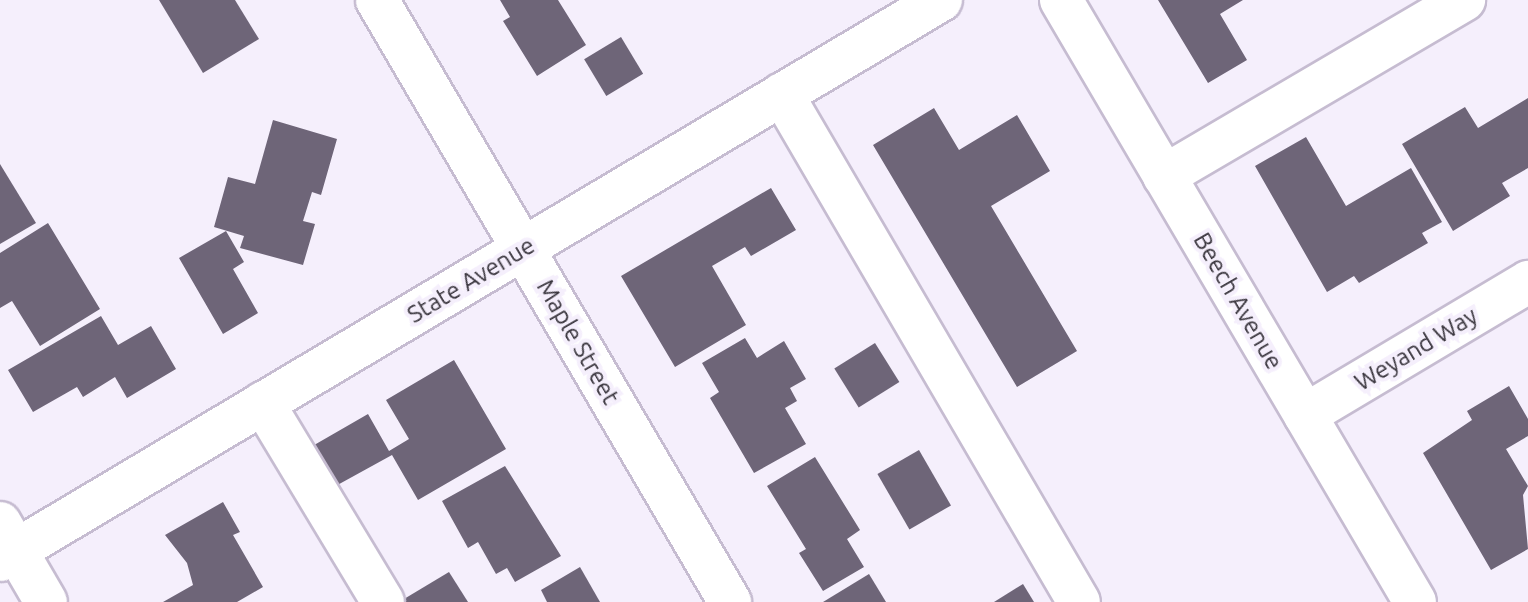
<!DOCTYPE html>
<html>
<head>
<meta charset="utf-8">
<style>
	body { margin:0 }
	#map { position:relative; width:1528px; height:602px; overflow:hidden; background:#f5effc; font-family:Ubuntu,sans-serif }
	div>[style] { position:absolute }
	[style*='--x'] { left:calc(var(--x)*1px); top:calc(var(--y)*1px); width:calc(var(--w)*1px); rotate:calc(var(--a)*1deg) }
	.building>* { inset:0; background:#6e6578; transform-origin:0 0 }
	.roads { filter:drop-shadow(2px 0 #c6bcd1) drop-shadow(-2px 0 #c6bcd1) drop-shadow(0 2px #c6bcd1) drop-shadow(0 -2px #c6bcd1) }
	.minor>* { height:42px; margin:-21px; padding:0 21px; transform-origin:21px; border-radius:21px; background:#fff }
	span { translate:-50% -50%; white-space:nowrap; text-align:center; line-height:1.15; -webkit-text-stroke:8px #f5effc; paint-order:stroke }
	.street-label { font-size:24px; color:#39353d }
</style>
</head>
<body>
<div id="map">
	<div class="building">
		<i style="clip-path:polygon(159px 0,235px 0,259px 39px,203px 73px)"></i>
		<i style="clip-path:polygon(500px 0,558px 0,586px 45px,537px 76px,503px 21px,510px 17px)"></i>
		<i style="clip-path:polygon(1158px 0,1243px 0,1220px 14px,1247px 60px,1208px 83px)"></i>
		<i style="left:621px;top:37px;width:43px;height:43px;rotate:59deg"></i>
		<i style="clip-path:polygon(1528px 98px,1528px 168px,1502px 183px,1510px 196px,1453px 231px,1402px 144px,1465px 107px,1478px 128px)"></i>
		<i style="clip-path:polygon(934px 108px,959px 150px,1017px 115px,1050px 171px,991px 206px,1077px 351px,1017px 387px,873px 145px)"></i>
		<i style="clip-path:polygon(273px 120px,337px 139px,321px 195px,312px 192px,303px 221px,315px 224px,303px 265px,240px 248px,244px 236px,214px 227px,228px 177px,255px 184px)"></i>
		<i style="clip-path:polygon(1306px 137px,1346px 206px,1411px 168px,1442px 222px,1422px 233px,1428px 243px,1359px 283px,1354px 276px,1327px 292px,1255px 166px)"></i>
		<i style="clip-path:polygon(0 164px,36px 223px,0 244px)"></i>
		<i style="clip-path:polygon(771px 188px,796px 230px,751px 256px,745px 247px,712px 266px,746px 325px,675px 367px,621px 276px)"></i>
		<i style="clip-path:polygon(48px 223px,100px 309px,40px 346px,12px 301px,0 308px,0 253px)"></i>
		<i style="clip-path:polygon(226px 231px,244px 262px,233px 269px,258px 313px,223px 334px,179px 258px)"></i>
		<i style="clip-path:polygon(101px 316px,118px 345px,151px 326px,176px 369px,127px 398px,115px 377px,83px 397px,77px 387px,33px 412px,8px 370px)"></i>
		<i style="clip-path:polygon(745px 338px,757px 358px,784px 341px,806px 379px,790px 388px,797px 401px,785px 408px,806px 444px,754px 473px,710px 398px,719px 392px,702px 363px)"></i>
		<i style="left:875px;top:343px;width:46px;height:48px;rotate:58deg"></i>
		<i style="clip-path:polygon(454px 360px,506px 449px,418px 500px,392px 455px,332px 488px,309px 448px,368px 414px,389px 451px,409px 439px,386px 400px)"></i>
		<i style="clip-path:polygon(1509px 386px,1528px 419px,1528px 436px,1506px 449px,1528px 486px,1523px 495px,1528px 549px,1491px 570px,1423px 453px,1472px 420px,1467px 411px)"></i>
		<i style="left:919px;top:450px;width:64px;height:48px;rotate:60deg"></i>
		<i style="clip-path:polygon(815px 457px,860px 530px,847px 539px,864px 567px,823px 591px,799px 553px,806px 549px,767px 486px)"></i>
		<i style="clip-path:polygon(505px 466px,561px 556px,515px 582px,507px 568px,496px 574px,478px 542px,468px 548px,442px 501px)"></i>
		<i style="clip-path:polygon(223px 502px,240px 532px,233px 535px,263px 587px,237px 602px,163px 602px,193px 585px,187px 563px,165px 535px)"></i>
		<i style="clip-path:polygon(580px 567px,600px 602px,547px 602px,541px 590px)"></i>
		<i style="clip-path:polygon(449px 572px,468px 602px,399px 602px)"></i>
		<i style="clip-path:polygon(869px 574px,886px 602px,823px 602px)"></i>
		<i style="clip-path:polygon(1023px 584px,1034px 602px,994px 602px)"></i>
	</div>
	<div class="roads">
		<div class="minor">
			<i style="--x:377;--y:0;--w:698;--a:59.61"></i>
			<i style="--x:1061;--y:0;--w:698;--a:59.54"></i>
			<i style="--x:782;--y:94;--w:588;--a:59.69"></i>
			<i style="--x:1164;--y:176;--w:348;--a:-30.4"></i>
			<i style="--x:263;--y:403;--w:232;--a:58.9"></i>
			<i style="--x:1305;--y:415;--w:260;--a:-30.8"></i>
			<i style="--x:0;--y:523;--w:91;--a:59.8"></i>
			<i style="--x:0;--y:560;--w:1095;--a:-30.76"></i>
		</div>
	</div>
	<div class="street-label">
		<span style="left:471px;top:280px;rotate:-31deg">State Avenue</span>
		<span style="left:1238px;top:301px;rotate:60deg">Beech Avenue</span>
		<span style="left:578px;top:342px;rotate:60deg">Maple Street</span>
		<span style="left:1416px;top:349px;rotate:-31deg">Weyand Way</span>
	</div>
</div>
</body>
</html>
